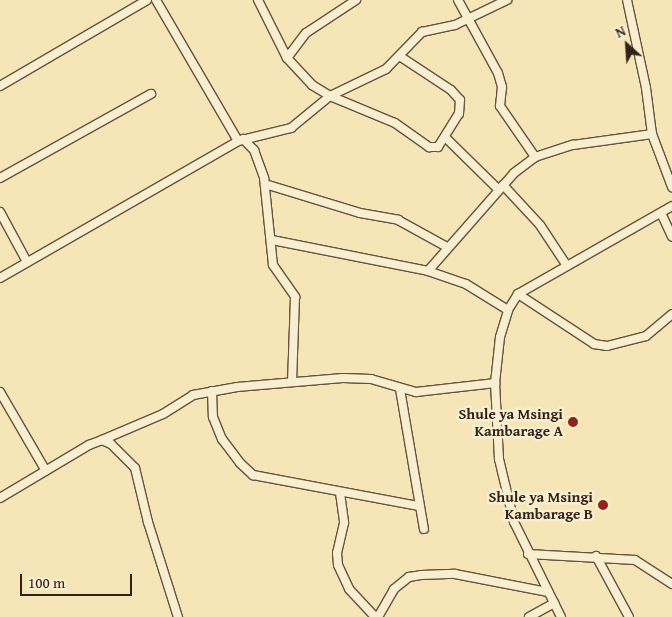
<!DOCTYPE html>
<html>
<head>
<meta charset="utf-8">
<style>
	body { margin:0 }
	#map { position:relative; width:672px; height:617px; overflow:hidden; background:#f6e5b6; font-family:"Gentium Book Plus",serif }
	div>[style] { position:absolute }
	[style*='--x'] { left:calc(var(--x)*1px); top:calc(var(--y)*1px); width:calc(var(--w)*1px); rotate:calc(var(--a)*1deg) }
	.roads { filter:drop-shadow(1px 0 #645340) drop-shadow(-1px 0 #645340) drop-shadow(0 1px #645340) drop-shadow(0 -1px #645340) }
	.minor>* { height:8px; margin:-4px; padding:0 4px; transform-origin:4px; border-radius:4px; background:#f9eed0 }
	.dots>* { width:14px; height:14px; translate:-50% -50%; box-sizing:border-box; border:2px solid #f9eed0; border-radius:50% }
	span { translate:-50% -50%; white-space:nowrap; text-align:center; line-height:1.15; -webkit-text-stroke:5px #f9eed0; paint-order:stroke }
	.poi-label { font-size:15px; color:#332218; font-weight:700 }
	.right { translate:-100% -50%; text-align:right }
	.north { position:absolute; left:602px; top:20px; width:50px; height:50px; -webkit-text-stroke:4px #f9eed0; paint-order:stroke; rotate:334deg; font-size:14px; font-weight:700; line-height:20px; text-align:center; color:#332218 }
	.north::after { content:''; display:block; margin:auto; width:18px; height:22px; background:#332218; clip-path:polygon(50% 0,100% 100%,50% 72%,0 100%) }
	.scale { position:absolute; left:20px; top:574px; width:112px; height:22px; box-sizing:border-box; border:2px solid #332218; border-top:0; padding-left:6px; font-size:15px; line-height:18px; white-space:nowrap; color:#332218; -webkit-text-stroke:4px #f9eed0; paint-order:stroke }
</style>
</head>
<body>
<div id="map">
	<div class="roads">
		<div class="minor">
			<i style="--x:156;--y:0;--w:163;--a:59.8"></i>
			<i style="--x:258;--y:0;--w:65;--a:63.4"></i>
			<i style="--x:287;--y:58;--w:37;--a:47"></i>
			<i style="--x:312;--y:85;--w:21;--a:31"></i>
			<i style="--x:330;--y:96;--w:70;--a:22.6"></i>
			<i style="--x:395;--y:123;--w:42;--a:35.2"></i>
			<i style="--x:429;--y:147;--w:9;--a:0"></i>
			<i style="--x:438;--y:147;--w:39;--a:-58"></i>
			<i style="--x:459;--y:114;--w:14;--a:-86"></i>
			<i style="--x:460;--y:100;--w:13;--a:-132"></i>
			<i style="--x:451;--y:90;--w:60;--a:-146.6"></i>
			<i style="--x:458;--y:0;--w:83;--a:61.3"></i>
			<i style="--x:498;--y:73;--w:15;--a:74"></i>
			<i style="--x:502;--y:87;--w:19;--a:96"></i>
			<i style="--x:500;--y:106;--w:62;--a:55.5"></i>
			<i style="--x:627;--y:0;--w:90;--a:77.8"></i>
			<i style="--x:646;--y:88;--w:46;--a:82.6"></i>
			<i style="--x:652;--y:134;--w:57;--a:69.3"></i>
			<i style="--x:287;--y:58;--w:31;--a:-53"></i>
			<i style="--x:306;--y:33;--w:60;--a:-33.4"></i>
			<i style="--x:0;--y:86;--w:170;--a:-30.3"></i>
			<i style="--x:446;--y:138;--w:74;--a:44.5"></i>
			<i style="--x:243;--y:139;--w:16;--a:45"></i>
			<i style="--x:254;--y:150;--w:30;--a:70"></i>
			<i style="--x:264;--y:178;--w:87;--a:84.1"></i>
			<i style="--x:273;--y:265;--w:39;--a:55"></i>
			<i style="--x:295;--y:297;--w:85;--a:92"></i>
			<i style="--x:0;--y:178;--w:173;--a:-29.1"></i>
			<i style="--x:265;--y:184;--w:99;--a:17"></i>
			<i style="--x:360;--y:213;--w:39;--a:10"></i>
			<i style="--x:398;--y:220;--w:56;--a:28.9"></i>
			<i style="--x:503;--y:185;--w:54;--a:47.2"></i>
			<i style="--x:540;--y:225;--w:49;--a:56.6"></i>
			<i style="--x:0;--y:212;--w:57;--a:61.6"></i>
			<i style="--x:661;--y:213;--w:26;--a:65"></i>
			<i style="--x:272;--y:240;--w:159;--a:11.2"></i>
			<i style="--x:428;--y:271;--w:40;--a:18.9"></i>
			<i style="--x:466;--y:284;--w:49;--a:31.8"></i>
			<i style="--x:428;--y:271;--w:130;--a:-48.7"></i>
			<i style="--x:514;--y:173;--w:26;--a:-37"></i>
			<i style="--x:535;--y:157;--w:40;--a:-18"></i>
			<i style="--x:573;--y:145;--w:80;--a:-7.9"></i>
			<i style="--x:0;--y:278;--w:275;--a:-29.9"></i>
			<i style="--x:238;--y:141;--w:55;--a:-13.8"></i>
			<i style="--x:291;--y:128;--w:50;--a:-39.4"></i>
			<i style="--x:330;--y:96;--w:62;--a:-25.7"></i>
			<i style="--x:386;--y:69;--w:52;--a:-45.8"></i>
			<i style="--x:422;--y:32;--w:34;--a:-12"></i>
			<i style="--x:455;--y:25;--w:58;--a:-25.7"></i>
			<i style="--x:518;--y:294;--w:91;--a:33.3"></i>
			<i style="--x:594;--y:344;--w:13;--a:9"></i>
			<i style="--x:607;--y:346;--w:40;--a:-14.4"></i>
			<i style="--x:646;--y:336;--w:34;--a:-40"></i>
			<i style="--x:400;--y:389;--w:142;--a:80.3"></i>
			<i style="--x:212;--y:391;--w:26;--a:88"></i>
			<i style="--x:213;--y:417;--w:24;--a:68"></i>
			<i style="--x:222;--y:439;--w:30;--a:53"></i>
			<i style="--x:240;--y:463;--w:18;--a:43"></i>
			<i style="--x:253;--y:475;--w:169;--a:10.6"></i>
			<i style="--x:0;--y:392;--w:91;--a:59.8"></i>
			<i style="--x:102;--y:440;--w:66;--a:-23.1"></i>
			<i style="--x:163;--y:414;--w:36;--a:-32"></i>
			<i style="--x:193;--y:395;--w:45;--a:-10.3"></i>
			<i style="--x:237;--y:387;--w:106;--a:-4.9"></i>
			<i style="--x:343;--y:378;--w:28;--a:2"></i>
			<i style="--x:371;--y:379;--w:47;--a:16.1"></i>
			<i style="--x:416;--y:392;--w:80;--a:-6.5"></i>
			<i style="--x:340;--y:493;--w:30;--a:82"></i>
			<i style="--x:344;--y:523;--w:31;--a:103"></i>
			<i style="--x:337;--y:553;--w:12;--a:85"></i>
			<i style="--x:338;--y:565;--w:26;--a:65"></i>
			<i style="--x:349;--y:589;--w:38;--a:47"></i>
			<i style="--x:0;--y:498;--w:104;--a:-30.8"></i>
			<i style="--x:89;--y:445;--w:14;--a:-21"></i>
			<i style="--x:102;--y:440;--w:10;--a:24"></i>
			<i style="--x:111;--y:444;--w:34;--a:45"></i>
			<i style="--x:135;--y:468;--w:56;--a:76.5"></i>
			<i style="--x:148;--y:522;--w:100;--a:72.5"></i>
			<i style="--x:528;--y:554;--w:107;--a:3.2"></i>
			<i style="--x:635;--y:560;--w:44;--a:33"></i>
			<i style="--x:596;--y:556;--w:69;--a:61.6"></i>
			<i style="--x:378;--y:617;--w:32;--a:-60"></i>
			<i style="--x:394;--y:589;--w:19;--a:-39"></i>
			<i style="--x:409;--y:577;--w:12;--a:-9"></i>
			<i style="--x:421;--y:575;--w:34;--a:-2"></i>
			<i style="--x:455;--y:574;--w:95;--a:11"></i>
			<i style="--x:529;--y:617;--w:29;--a:-29"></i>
			<i style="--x:561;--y:617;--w:106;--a:-116.3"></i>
			<i style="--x:514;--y:522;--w:65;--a:-103.4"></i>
			<i style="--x:499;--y:459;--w:76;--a:-93"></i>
			<i style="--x:495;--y:383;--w:46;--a:-83.8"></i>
			<i style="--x:500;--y:337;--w:28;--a:-73"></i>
			<i style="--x:508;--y:310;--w:19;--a:-58"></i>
			<i style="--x:518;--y:294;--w:177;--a:-29.7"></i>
		</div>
	</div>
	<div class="dots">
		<i style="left:573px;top:422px;background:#8f2418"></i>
		<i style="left:603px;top:505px;background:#8f2418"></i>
	</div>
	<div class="poi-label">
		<span class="right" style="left:563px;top:422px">Shule ya Msingi<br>Kambarage A</span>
		<span class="right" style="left:593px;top:505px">Shule ya Msingi<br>Kambarage B</span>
	</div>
	<div class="north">N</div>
	<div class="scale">100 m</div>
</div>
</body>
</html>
